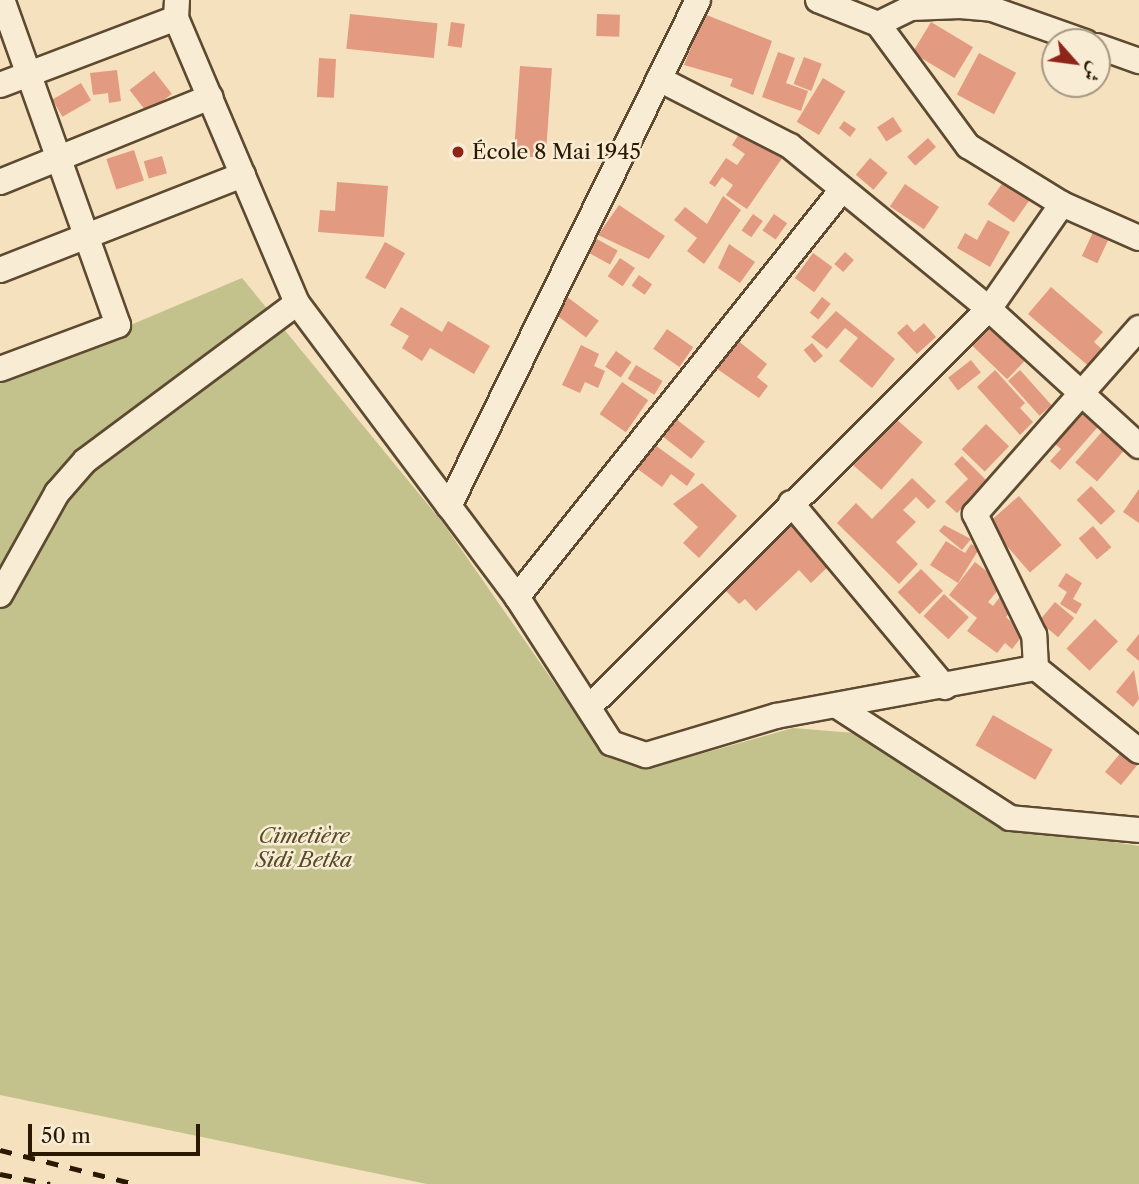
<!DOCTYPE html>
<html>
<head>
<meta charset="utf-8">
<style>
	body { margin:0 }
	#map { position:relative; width:1139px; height:1184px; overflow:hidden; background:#f5e1be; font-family:"Libre Caslon Text",Amiri,serif }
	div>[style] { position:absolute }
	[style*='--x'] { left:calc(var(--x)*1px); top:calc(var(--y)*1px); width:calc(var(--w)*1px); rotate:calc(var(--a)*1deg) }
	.green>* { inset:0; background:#c3c18c }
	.building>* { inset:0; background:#e29a81; transform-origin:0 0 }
	.roads { filter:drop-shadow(2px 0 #5d4a30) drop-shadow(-2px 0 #5d4a30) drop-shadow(0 2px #5d4a30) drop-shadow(0 -2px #5d4a30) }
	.minor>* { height:24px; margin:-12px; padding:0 12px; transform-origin:12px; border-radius:12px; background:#f8ecd5 }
	.rail>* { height:5px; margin-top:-2.5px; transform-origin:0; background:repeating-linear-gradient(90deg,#2a1800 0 12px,transparent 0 24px) }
	.dots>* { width:19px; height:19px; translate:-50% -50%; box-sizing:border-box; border:4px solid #f8ecd5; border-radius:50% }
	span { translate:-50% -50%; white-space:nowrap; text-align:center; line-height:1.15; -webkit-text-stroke:5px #f8ecd5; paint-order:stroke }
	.poi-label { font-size:21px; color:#2a1800 }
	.left { translate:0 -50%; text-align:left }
	.park-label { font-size:21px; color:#584b2a; font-style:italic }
	.north { position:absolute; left:1041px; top:28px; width:70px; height:70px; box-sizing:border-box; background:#f8ecd5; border:2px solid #a69780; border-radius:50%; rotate:118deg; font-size:19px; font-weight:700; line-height:28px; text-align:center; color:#2a1800 }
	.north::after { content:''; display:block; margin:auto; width:24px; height:32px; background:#8f2418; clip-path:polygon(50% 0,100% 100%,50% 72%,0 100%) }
	.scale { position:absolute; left:28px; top:1124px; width:172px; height:32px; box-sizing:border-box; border:4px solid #2a1800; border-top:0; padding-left:9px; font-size:21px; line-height:24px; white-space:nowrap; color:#2a1800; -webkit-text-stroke:5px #f8ecd5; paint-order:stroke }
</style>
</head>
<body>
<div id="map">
	<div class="green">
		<i style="clip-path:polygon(242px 278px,443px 523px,602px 752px,651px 768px,793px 728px,866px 734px,997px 824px,1139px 846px,1139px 1184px,427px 1184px,0 1095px,0 380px)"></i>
	</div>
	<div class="building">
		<i style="left:350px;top:14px;width:88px;height:35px;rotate:6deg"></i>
		<i style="left:597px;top:14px;width:23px;height:22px;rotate:2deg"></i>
		<i style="clip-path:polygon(704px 14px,772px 41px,753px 95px,730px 86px,733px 79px,684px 65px)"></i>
		<i style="left:451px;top:22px;width:14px;height:24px;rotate:8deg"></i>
		<i style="left:931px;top:22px;width:49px;height:36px;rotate:31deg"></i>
		<i style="clip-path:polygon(778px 52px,795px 58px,786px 83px,808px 91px,801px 111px,762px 97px)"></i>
		<i style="left:979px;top:53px;width:42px;height:47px;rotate:28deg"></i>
		<i style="left:804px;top:57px;width:19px;height:29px;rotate:21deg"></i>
		<i style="left:319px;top:58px;width:17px;height:39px;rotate:3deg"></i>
		<i style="left:520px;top:66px;width:32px;height:90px;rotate:4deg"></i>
		<i style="clip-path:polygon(117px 70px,121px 101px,109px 103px,108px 93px,93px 95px,90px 73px)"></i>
		<i style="left:154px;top:71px;width:29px;height:31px;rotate:52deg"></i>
		<i style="left:823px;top:78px;width:26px;height:51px;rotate:31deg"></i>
		<i style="left:81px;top:83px;width:20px;height:33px;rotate:60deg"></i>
		<i style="left:893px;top:117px;width:17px;height:19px;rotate:57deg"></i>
		<i style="clip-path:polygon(844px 121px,856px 129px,850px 137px,839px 128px)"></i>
		<i style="clip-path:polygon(743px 128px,785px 154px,747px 209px,726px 195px,733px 185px,722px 177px,715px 187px,709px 183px,726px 158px,737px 165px,745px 154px,732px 145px)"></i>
		<i style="left:928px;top:138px;width:12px;height:28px;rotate:48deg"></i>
		<i style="left:134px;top:150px;width:32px;height:29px;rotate:72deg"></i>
		<i style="left:162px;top:156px;width:18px;height:19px;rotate:74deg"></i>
		<i style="left:870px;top:158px;width:23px;height:22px;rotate:40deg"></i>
		<i style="left:1006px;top:178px;width:32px;height:32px;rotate:35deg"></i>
		<i style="clip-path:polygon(337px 182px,388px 186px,384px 237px,318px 232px,320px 210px,335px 211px)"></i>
		<i style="left:905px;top:184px;width:41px;height:27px;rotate:34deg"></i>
		<i style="clip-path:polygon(723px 196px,741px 210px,704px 264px,687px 251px,697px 238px,674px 220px,685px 207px,707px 224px)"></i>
		<i style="clip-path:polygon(619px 205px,665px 236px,649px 259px,598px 235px)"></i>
		<i style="left:753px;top:214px;width:12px;height:20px;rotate:35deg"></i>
		<i style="left:774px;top:214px;width:16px;height:20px;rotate:35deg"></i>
		<i style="clip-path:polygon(988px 220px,1010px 232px,990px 267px,957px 248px,965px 233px,977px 240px)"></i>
		<i style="left:1095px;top:228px;width:17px;height:31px;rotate:25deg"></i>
		<i style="left:595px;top:238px;width:26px;height:16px;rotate:29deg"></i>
		<i style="left:385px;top:242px;width:23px;height:41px;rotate:29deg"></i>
		<i style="clip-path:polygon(729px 244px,755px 262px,740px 283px,718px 268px)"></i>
		<i style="left:845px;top:252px;width:12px;height:16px;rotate:42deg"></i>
		<i style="left:813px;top:253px;width:24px;height:31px;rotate:36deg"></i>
		<i style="left:620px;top:258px;width:18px;height:22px;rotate:34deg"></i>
		<i style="left:639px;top:275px;width:16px;height:13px;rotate:35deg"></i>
		<i style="clip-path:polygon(1051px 287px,1103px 332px,1094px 342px,1106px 353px,1092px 369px,1028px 314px)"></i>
		<i style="left:562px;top:293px;width:46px;height:21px;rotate:37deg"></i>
		<i style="left:822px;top:297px;width:11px;height:20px;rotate:38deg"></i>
		<i style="clip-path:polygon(401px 307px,442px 332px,448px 321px,490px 346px,474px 374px,430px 348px,422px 361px,402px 348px,409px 336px,390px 325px)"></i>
		<i style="clip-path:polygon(836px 311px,895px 359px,872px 388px,839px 361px,858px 338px,845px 328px,827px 349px,811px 337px)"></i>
		<i style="left:989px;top:313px;width:59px;height:35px;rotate:44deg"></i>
		<i style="clip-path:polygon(924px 323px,936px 337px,917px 354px,897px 333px,907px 324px,914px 332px)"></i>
		<i style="left:667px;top:329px;width:32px;height:24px;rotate:35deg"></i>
		<i style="clip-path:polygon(732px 336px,767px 364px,757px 377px,768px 386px,759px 398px,710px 364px)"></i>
		<i style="left:812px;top:343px;width:17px;height:11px;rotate:50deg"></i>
		<i style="clip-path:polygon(581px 345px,599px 354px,594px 366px,605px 371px,598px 388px,585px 382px,580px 393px,562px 385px)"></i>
		<i style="left:616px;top:351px;width:19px;height:19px;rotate:35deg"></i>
		<i style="left:971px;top:360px;width:16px;height:29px;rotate:52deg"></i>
		<i style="left:636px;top:365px;width:31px;height:16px;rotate:31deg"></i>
		<i style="clip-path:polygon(995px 370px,1025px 403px,1020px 408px,1033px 422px,1020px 435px,977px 387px)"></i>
		<i style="left:1020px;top:370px;width:47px;height:16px;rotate:48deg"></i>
		<i style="left:622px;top:382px;width:32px;height:39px;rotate:35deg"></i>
		<i style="clip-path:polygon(1081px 401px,1103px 421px,1060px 470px,1050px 461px,1061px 449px,1048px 438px)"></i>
		<i style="left:888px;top:412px;width:46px;height:63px;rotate:41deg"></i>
		<i style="left:671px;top:415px;width:43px;height:22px;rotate:38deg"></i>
		<i style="left:986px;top:424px;width:32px;height:35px;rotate:44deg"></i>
		<i style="left:1106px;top:427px;width:29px;height:47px;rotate:41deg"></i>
		<i style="clip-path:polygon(648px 440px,695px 474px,687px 486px,671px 474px,662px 487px,631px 464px)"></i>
		<i style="clip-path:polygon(962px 456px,988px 482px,957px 513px,945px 502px,968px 479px,954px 464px)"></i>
		<i style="clip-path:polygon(912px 478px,936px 501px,928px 509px,916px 497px,903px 510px,916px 522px,896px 542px,918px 564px,899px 584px,837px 523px,856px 503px,872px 519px)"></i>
		<i style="clip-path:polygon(702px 483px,737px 516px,699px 558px,683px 543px,698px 527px,673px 504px)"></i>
		<i style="left:1091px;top:486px;width:35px;height:20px;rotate:46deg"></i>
		<i style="clip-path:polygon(1139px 489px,1139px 523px,1123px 512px)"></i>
		<i style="left:1019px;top:496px;width:65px;height:42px;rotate:49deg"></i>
		<i style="clip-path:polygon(793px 517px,835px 560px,811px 583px,799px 570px,756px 611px,745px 599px,739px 604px,718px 583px)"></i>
		<i style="clip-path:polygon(944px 525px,971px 539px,962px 550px,939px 531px)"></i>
		<i style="left:1093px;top:526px;width:28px;height:19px;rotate:49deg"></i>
		<i style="clip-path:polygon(946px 541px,965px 553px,971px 544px,979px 549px,958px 583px,930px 565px)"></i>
		<i style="clip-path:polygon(975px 562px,1003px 584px,988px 602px,993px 606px,1003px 593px,1016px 604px,1006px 617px,1024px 634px,1012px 649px,1005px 643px,997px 653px,967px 631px,977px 618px,949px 595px)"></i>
		<i style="left:921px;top:569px;width:31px;height:33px;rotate:45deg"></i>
		<i style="clip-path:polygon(1066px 573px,1082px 583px,1073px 599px,1082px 604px,1076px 614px,1060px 604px,1067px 592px,1058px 586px)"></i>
		<i style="left:944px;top:594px;width:34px;height:30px;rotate:43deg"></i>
		<i style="left:1055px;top:602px;width:25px;height:25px;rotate:40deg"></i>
		<i style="left:1095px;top:619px;width:32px;height:41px;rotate:44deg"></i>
		<i style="clip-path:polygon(1139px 634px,1139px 661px,1126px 650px)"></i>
		<i style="clip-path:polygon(1134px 670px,1139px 699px,1133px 707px,1116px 692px)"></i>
		<i style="left:993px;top:715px;width:69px;height:35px;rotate:30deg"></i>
		<i style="clip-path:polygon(1126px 746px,1139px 763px,1121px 785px,1105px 772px)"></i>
	</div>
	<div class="roads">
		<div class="minor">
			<i style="--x:177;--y:0;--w:18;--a:93"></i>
			<i style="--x:176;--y:18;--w:310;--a:67"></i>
			<i style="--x:297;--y:303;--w:254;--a:53.2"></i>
			<i style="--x:698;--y:0;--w:564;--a:116.2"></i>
			<i style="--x:449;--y:506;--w:114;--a:53.2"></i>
			<i style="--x:517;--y:597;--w:174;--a:57.2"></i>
			<i style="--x:611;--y:743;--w:37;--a:19"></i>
			<i style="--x:646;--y:755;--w:136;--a:-16.7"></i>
			<i style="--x:776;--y:716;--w:264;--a:-10.5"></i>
			<i style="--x:1036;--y:668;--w:132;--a:38.9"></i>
			<i style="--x:818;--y:0;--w:65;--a:21.8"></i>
			<i style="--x:878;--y:24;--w:152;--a:53.6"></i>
			<i style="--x:968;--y:146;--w:110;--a:31.7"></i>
			<i style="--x:1062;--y:204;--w:84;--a:23.8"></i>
			<i style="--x:878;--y:24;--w:37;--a:-26"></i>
			<i style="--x:911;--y:8;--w:49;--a:-2.3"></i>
			<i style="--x:960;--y:6;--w:32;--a:5"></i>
			<i style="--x:992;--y:9;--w:99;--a:19.5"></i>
			<i style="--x:1097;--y:46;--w:45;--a:19.7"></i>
			<i style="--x:659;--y:79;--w:147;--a:27.1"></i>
			<i style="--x:790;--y:146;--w:257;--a:39.3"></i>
			<i style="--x:989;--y:309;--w:203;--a:42.4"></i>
			<i style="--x:0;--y:85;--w:188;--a:-20.8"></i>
			<i style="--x:0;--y:182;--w:227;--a:-22"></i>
			<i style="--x:0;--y:270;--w:261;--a:-21.4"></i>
			<i style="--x:0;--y:369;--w:126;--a:-20.4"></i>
			<i style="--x:118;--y:325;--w:345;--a:-109.6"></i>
			<i style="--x:791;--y:503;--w:240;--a:50.1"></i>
			<i style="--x:0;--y:595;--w:117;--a:-60.8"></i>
			<i style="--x:57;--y:493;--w:43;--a:-48.8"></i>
			<i style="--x:85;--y:461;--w:264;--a:-36.7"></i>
			<i style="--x:517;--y:597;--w:519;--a:-51.41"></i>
			<i style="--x:1036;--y:668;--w:33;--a:-93"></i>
			<i style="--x:1034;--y:635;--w:135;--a:-116"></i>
			<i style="--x:975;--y:514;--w:248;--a:-48.6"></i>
			<i style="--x:837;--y:706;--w:206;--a:32.9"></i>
			<i style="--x:1010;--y:818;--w:130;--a:5.3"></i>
			<i style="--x:589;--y:707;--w:564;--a:-44.86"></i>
			<i style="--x:989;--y:309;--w:128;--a:-55.2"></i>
		</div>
	</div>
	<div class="rail">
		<i style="--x:0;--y:1150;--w:139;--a:14.1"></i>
		<i style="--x:0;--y:1174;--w:51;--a:11.3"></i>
	</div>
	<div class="dots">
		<i style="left:458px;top:152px;background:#8f2418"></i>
	</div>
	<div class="poi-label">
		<span class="left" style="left:472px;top:152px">École 8 Mai 1945</span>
	</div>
	<div class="park-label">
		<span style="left:304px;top:848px">Cimetière<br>Sidi Betka</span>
	</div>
	<div class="north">ش</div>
	<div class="scale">50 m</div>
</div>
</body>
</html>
